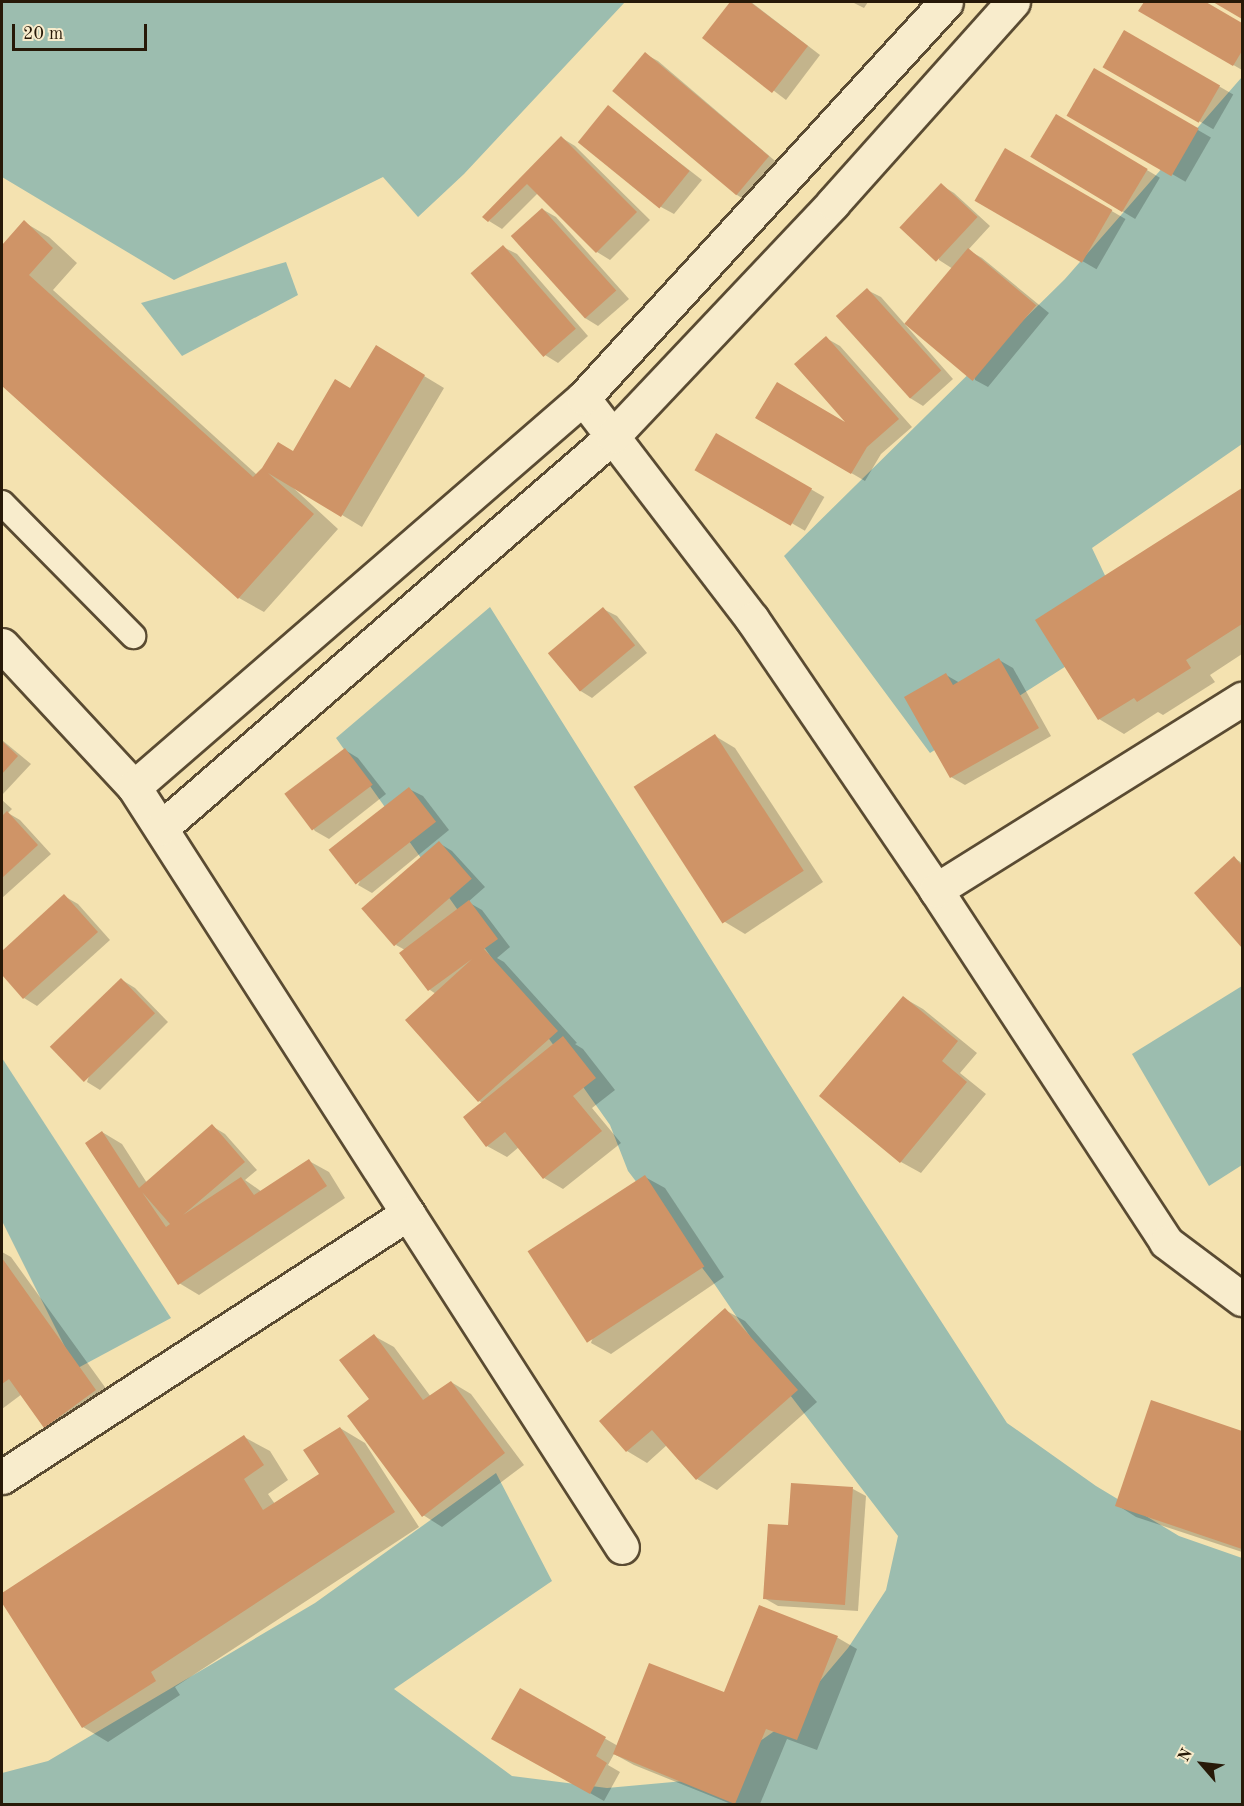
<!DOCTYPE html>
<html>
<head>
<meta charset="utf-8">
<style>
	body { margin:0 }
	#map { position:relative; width:1244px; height:1806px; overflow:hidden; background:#f4e2b0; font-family:"Old Standard TT",serif }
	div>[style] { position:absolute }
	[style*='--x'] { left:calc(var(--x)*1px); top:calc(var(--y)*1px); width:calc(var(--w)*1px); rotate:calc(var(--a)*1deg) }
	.water>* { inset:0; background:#9cbdaf }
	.shadow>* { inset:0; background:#0003; transform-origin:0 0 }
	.building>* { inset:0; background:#cf9467; transform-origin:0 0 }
	.roads { filter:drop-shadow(2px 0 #5a4b32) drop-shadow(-2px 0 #5a4b32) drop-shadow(0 2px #5a4b32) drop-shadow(0 -2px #5a4b32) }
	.lane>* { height:24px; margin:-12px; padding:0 12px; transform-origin:12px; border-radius:12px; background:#f8eccc }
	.street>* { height:33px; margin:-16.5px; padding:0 16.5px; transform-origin:16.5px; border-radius:16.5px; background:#f8eccc }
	span { translate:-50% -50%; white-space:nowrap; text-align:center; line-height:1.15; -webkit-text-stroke:4.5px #f8eccc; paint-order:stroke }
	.frame { position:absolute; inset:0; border:3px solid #271908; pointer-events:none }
	.north { position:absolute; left:1172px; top:1734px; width:60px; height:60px; -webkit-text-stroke:4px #f8eccc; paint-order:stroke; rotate:298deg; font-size:16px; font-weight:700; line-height:24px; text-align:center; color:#271908 }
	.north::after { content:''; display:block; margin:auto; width:21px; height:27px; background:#271908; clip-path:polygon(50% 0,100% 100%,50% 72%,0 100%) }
	.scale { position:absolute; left:12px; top:24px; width:135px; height:27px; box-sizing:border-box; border:3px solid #271908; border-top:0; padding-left:8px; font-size:18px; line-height:21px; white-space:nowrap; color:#271908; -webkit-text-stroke:4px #f8eccc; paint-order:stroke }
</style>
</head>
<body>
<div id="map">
	<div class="water">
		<i style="clip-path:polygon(2px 2px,625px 2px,464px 174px,418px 217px,383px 177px,174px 280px,2px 177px)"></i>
		<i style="clip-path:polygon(1242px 77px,1242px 444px,1092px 548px,1129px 626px,930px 753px,784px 556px,1065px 279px)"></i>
		<i style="clip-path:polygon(286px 262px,298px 295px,182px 356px,141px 303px)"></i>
		<i style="clip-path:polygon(490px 607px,858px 1193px,1007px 1423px,1096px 1486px,1179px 1536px,1242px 1558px,1242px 1804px,2px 1804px,2px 1773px,48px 1761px,315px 1603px,496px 1473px,552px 1581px,394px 1689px,512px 1776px,607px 1788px,706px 1779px,783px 1725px,848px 1648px,886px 1590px,898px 1536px,787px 1391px,713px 1282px,628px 1171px,610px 1125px,336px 738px)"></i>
		<i style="clip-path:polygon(1242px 986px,1242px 1165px,1209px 1186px,1132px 1054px)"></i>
		<i style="clip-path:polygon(2px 1058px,171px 1318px,76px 1369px,2px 1221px)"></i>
	</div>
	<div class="shadow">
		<i style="clip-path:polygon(732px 2px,751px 2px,820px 55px,786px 100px,704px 38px)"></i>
		<i style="clip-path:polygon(852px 2px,868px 2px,864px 8px)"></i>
		<i style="clip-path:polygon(1145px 2px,1204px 2px,1242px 24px,1242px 70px,1140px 10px)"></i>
		<i style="clip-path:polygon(1216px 2px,1242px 2px,1242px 17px)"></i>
		<i style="left:1125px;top:32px;width:125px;height:40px;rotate:30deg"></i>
		<i style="clip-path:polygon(645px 54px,658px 61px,781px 166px,750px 203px,737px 195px)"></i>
		<i style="left:1094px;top:70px;width:135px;height:51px;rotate:30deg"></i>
		<i style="clip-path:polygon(608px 107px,702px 180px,674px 214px,661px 207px)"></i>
		<i style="left:1057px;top:116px;width:120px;height:48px;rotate:31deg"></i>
		<i style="clip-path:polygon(562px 138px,575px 146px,650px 220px,610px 260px,597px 252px,538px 193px,502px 229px,489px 221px)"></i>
		<i style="left:1006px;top:150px;width:138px;height:58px;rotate:30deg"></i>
		<i style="clip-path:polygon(941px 185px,954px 193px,990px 226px,968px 250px,982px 258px,1049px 313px,988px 387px,975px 380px,953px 269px,939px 260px)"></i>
		<i style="clip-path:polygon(542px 209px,556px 217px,629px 299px,598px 326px,585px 318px)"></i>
		<i style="clip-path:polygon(24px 222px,49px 237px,77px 263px,53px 290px,257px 475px,294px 453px,351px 390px,376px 347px,444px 388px,362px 527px,287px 482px,338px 529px,264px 612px,239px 598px,2px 384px,2px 247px)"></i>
		<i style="clip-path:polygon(503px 247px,517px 254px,588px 336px,558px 363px,545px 355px)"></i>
		<i style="clip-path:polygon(867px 290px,881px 297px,953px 379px,923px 406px,910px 398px)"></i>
		<i style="clip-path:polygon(826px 338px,840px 346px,912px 427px,881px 454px,865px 481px,757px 418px,850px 426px)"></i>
		<i style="left:717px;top:435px;width:124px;height:39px;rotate:30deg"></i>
		<i style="clip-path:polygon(1242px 490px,1242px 654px,1210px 675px,1215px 682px,1163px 715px,1158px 712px,1124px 734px,1099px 719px,1037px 621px)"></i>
		<i style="clip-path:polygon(603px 609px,617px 616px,647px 653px,592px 698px,579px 690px)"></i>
		<i style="clip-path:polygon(999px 660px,1013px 668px,1051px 736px,965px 785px,951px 777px,946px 675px,960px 683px)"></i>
		<i style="clip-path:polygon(715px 736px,735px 748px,823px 882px,745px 934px,725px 922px,637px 788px)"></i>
		<i style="clip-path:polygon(2px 740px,31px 764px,2px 795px)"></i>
		<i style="clip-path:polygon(345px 750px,358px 758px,386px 794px,329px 839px,315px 831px,287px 795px)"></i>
		<i style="clip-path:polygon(409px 789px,423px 796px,449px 830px,372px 893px,358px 885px)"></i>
		<i style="clip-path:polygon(2px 800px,12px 809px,8px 813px,20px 820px,51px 854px,2px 898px)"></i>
		<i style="clip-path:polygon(439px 843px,452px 851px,485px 887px,468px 902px,482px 910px,510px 947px,497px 958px,504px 962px,577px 1043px,575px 1044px,583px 1049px,615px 1090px,592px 1108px,621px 1143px,563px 1189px,544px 1178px,519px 1147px,507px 1157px,487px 1146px,483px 1103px,479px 1101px,436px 994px,430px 990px,401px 953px,405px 950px,396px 945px)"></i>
		<i style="clip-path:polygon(1234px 858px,1242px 863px,1242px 946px,1196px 893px)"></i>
		<i style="clip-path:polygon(64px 896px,78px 904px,110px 940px,37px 1006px,24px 998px,2px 973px,2px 953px)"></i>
		<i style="clip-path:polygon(122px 980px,135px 988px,168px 1022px,100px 1090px,87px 1082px)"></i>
		<i style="clip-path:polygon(904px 998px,923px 1009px,977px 1053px,960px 1073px,986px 1094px,921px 1173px,901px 1162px)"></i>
		<i style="clip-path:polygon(212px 1126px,225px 1134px,257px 1170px,245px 1180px,262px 1192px,309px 1161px,329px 1172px,345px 1198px,199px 1295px,179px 1283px,102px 1132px,122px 1144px,147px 1183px)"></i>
		<i style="clip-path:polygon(645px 1177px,665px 1188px,724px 1277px,611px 1354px,591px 1343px)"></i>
		<i style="clip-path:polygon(2px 1252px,11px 1257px,115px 1401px,65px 1438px,45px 1426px,22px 1394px,2px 1409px)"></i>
		<i style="clip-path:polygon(725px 1310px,745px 1321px,817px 1402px,717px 1490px,697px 1479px,667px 1445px,647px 1463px,627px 1451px,601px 1421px)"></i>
		<i style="clip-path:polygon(374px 1336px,394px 1347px,431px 1397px,451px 1382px,471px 1394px,524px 1465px,442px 1527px,423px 1515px)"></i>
		<i style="clip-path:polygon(1151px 1402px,1242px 1432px,1242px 1552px,1136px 1517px,1117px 1505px)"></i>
		<i style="clip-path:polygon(340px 1428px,365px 1443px,419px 1527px,175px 1687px,180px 1695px,108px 1742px,83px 1727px,2px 1601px,2px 1595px,244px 1437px,270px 1451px,288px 1480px,268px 1494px,275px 1504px,321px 1474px)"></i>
		<i style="clip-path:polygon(853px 1489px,866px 1496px,858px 1611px,778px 1606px,764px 1598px,790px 1526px)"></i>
		<i style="clip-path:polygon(760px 1606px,838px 1638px,857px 1649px,817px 1750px,787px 1739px,760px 1804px,731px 1804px,634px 1765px,614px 1754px,608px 1765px,620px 1772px,604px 1801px,493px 1738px,520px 1690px,618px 1746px,725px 1694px)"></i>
	</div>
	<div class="building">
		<i style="clip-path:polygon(730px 2px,750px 2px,808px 46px,772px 93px,702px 38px)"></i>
		<i style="clip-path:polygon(1144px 2px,1206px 2px,1242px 23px,1242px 51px,1233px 66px,1138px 11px)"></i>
		<i style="clip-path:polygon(1213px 2px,1242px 2px,1242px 19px)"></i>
		<i style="left:1124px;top:30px;width:111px;height:43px;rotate:30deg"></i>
		<i style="left:645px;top:52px;width:162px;height:51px;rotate:40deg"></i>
		<i style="left:1094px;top:68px;width:121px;height:55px;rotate:30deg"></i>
		<i style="left:608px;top:105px;width:105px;height:48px;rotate:39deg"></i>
		<i style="left:1056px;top:114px;width:107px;height:50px;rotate:31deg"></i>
		<i style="clip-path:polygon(561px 136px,637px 212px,596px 253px,527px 184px,488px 222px,482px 217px)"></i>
		<i style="left:1005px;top:148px;width:124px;height:61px;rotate:30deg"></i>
		<i style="left:941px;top:183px;width:50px;height:61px;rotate:43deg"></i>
		<i style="left:542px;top:208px;width:111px;height:42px;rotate:48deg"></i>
		<i style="clip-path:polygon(24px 220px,53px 248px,29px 275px,253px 477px,262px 468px,278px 442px,293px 451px,335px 379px,350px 388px,376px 345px,425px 375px,341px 517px,268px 473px,314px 514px,238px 599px,2px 386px,2px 245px)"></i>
		<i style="left:503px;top:245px;width:111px;height:43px;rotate:49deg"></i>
		<i style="left:968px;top:248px;width:89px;height:99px;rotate:40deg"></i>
		<i style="left:867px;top:288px;width:111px;height:42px;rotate:48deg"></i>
		<i style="clip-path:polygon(826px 336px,899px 419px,867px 447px,851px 474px,755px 418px,777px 382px,845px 422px,794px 364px)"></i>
		<i style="left:716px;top:433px;width:111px;height:43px;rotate:30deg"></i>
		<i style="clip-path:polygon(1242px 488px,1242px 624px,1186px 660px,1191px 668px,1137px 702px,1134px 698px,1098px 720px,1035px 620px)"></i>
		<i style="left:603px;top:607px;width:50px;height:72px;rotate:50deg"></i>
		<i style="clip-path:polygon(999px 658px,1039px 728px,950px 778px,904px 697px,946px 673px,953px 685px)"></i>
		<i style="left:715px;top:734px;width:163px;height:97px;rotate:57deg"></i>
		<i style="clip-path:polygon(2px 741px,18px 756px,2px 774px)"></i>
		<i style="left:345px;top:748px;width:46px;height:76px;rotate:53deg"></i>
		<i style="left:409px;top:787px;width:44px;height:102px;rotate:52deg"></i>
		<i style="clip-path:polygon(7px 811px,38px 845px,2px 878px,2px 816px)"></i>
		<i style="left:439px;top:841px;width:50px;height:103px;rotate:49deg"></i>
		<i style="clip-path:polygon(1234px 856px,1242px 866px,1242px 948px,1194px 893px)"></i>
		<i style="clip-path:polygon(64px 894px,98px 932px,23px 999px,2px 975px,2px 951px)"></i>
		<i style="clip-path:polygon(469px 900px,498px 939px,484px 949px,558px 1031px,478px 1102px,405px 1020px,472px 959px,428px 991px,399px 953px)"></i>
		<i style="left:121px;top:978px;width:49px;height:99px;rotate:46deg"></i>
		<i style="clip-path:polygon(903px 996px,958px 1041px,942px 1061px,967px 1082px,900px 1163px,819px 1096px)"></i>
		<i style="clip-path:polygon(563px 1036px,596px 1078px,573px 1096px,602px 1131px,543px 1179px,505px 1132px,486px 1147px,463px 1117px)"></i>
		<i style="clip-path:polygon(evenodd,212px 1124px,245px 1162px,183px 1215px,241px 1177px,254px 1195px,309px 1159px,327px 1186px,178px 1285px,85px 1143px,102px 1131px,139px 1188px,212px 1124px,142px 1192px,170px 1224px,166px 1227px,142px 1192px)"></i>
		<i style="left:645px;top:1175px;width:109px;height:140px;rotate:57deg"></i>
		<i style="clip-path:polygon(2px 1258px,96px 1390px,44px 1428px,9px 1379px,2px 1384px)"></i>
		<i style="clip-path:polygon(725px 1308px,798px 1390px,696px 1480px,652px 1430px,626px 1452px,599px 1421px)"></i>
		<i style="clip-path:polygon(374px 1334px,423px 1400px,451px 1381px,505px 1453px,422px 1517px,347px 1416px,369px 1399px,339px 1360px)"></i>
		<i style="clip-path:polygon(1151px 1400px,1242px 1431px,1242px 1549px,1115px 1506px)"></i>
		<i style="clip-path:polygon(340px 1427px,395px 1512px,151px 1672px,156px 1681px,82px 1728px,2px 1603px,2px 1593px,244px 1435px,264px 1465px,244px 1479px,263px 1510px,319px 1474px,303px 1450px)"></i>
		<i style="clip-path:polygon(791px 1483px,853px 1487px,845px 1605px,763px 1599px,768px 1524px,788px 1525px)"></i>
		<i style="clip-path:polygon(759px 1605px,838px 1636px,797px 1740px,766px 1729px,735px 1804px,613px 1754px,649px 1663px,724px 1692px)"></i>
		<i style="clip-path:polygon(520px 1688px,606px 1737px,596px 1756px,607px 1763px,590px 1794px,491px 1739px)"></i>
	</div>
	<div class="roads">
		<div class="lane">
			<i style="--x:2;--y:503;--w:187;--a:45.4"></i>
		</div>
		<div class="street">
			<i style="--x:583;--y:398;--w:278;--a:52.6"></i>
			<i style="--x:752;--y:619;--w:328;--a:55.8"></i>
			<i style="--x:936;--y:890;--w:420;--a:56.8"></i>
			<i style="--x:1166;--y:1242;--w:95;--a:36.9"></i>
			<i style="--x:2;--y:645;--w:194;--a:47.1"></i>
			<i style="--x:134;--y:787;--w:903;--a:57.3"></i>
			<i style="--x:134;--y:787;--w:594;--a:-40.9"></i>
			<i style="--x:583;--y:398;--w:537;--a:-47.49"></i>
			<i style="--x:161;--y:828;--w:598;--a:-40.93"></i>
			<i style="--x:613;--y:436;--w:320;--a:-46.6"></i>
			<i style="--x:833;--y:203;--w:270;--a:-48.2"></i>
			<i style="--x:936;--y:890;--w:361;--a:-32"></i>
			<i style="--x:2;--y:1477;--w:484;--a:-33"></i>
		</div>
	</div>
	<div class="frame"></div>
	<div class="north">N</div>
	<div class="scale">20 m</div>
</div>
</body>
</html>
